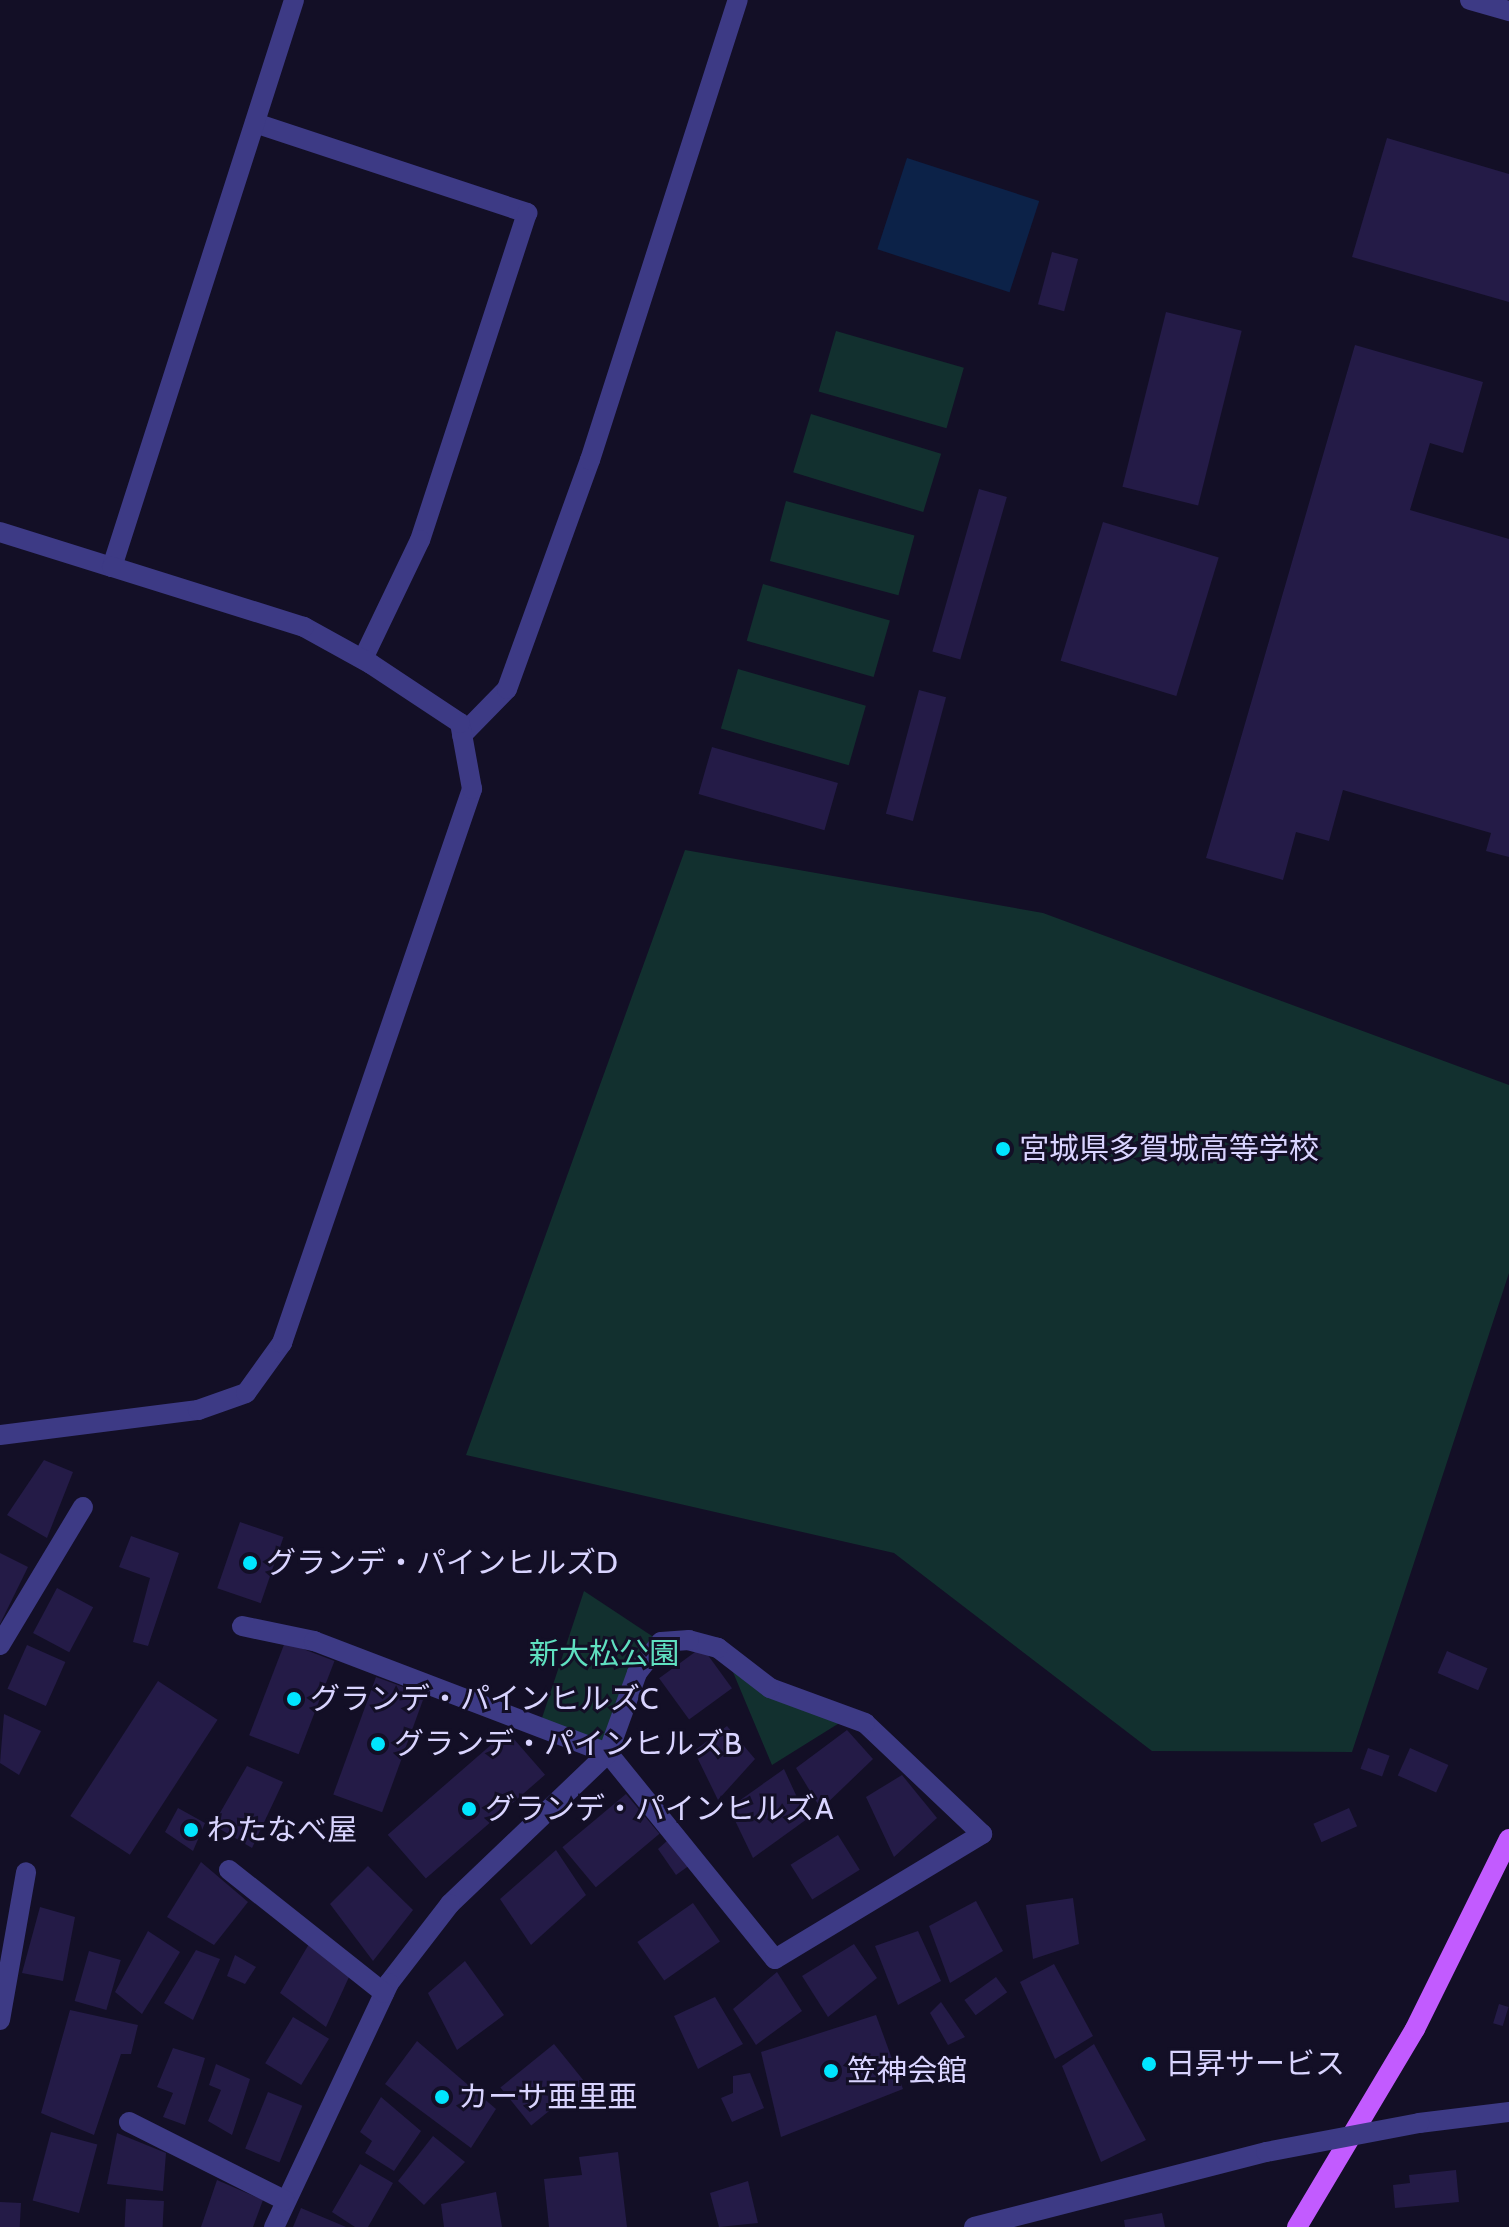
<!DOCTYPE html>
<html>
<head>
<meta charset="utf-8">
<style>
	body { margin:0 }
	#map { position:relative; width:1509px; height:2227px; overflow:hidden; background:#130f26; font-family:Cabin,"Noto Sans JP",sans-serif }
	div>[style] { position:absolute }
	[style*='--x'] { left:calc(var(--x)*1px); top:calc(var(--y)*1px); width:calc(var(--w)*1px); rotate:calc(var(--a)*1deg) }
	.green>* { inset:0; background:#12302f; transform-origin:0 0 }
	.water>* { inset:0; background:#0c2248; transform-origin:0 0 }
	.building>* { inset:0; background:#241b47; transform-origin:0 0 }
	.service>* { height:20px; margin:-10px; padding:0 10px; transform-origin:10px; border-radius:10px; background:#3d3a85 }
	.minor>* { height:20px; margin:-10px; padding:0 10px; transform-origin:10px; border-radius:10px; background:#3d3a85 }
	.tertiary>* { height:20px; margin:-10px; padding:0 10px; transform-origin:10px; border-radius:10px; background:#3d3a85 }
	.primary>* { height:20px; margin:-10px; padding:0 10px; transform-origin:10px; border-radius:10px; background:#c25bff }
	.tertiary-bridge>* { height:20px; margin:-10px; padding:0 10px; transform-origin:10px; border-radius:10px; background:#3d3a85 }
	.dots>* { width:22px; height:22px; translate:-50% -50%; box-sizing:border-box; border:4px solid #130f26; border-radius:50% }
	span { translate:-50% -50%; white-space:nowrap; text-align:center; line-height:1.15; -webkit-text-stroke:6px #130f26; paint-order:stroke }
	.poi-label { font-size:30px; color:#d9d4ff }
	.left { translate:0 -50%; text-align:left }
	.park-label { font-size:30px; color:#5fe0c0 }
</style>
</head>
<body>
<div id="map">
	<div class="green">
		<i style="left:836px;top:331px;width:133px;height:63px;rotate:16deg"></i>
		<i style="left:811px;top:414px;width:136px;height:61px;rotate:17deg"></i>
		<i style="left:786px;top:501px;width:133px;height:62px;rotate:15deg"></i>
		<i style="left:763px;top:584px;width:132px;height:59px;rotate:16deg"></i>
		<i style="left:738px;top:669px;width:133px;height:62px;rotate:16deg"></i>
		<i style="clip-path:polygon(685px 850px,1043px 913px,1509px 1085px,1509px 1273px,1352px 1752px,1152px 1751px,894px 1553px,466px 1455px)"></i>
		<i style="clip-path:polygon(584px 1591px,661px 1642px,608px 1753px,541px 1721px)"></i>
		<i style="clip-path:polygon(725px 1653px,770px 1688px,849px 1717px,772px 1765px)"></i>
	</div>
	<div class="water">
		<i style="left:907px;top:158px;width:139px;height:96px;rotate:18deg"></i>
	</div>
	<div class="building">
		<i style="clip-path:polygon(1387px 138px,1509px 174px,1509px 302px,1352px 257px)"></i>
		<i style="left:1052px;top:252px;width:27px;height:54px;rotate:15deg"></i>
		<i style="left:1166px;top:312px;width:78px;height:180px;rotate:14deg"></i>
		<i style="clip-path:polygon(1355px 345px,1483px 382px,1463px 453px,1430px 443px,1410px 510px,1509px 539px,1509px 857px,1486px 851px,1491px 833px,1343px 790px,1329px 841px,1296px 832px,1283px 880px,1206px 858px)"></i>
		<i style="left:979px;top:489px;width:29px;height:169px;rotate:16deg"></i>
		<i style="left:1103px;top:522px;width:121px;height:145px;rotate:17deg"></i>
		<i style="left:919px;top:690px;width:28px;height:128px;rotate:15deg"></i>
		<i style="left:712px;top:747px;width:131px;height:49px;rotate:16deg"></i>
		<i style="clip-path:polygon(44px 1460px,73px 1472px,47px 1538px,7px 1515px)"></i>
		<i style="left:240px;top:1522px;width:46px;height:70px;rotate:19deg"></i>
		<i style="clip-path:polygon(131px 1536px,179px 1553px,148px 1646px,133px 1642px,150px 1578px,119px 1567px)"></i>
		<i style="clip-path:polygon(0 1553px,28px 1567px,0 1624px)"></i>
		<i style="left:57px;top:1588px;width:41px;height:51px;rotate:28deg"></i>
		<i style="left:285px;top:1642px;width:53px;height:100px;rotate:21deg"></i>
		<i style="left:27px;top:1645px;width:42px;height:48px;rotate:24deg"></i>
		<i style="left:702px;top:1647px;width:51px;height:53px;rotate:54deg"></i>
		<i style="left:1447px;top:1651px;width:44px;height:24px;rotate:23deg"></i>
		<i style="left:376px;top:1677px;width:52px;height:125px;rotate:20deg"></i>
		<i style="left:158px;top:1681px;width:71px;height:161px;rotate:33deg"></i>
		<i style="clip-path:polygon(4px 1714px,41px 1731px,19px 1775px,0 1763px)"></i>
		<i style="clip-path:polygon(727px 1726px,755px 1759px,718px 1800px,694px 1751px)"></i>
		<i style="clip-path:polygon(847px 1730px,873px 1759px,821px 1809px,796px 1768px)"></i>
		<i style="left:507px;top:1731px;width:58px;height:158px;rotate:49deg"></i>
		<i style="left:1368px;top:1748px;width:23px;height:22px;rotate:20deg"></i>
		<i style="left:1410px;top:1748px;width:42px;height:30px;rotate:24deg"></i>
		<i style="clip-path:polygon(247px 1766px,283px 1782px,252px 1848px,213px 1825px)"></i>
		<i style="clip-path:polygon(784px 1769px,807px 1819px,753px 1858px,729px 1808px)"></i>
		<i style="clip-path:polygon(902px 1775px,937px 1818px,894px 1857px,866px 1797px)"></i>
		<i style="left:626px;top:1794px;width:52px;height:83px;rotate:50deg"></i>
		<i style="clip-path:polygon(178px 1808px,205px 1823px,193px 1851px,165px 1832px)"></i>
		<i style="left:1349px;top:1808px;width:20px;height:39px;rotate:66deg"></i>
		<i style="left:838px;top:1835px;width:41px;height:56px;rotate:58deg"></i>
		<i style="clip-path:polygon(668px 1840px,690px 1865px,676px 1875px,658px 1849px)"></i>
		<i style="clip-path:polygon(556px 1850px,586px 1895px,531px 1945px,500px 1899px)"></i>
		<i style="clip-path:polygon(201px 1862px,248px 1902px,214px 1945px,167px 1917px)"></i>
		<i style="clip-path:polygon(368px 1866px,413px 1910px,373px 1961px,330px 1904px)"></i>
		<i style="clip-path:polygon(1073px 1898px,1079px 1944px,1033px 1959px,1026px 1905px)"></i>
		<i style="clip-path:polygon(976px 1901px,1003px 1951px,950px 1983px,929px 1926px)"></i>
		<i style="left:693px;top:1903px;width:47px;height:68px;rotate:55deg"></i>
		<i style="clip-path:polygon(40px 1907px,75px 1917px,63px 1981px,22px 1973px)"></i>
		<i style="clip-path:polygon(148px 1931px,180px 1952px,142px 2014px,115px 1992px)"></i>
		<i style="clip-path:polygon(918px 1931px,941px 1981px,898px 2005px,875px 1946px)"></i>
		<i style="clip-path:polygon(309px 1944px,349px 1977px,326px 2027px,280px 1993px)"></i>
		<i style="clip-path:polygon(854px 1944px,877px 1978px,828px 2017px,802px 1976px)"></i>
		<i style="clip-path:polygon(196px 1950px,220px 1959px,193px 2020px,164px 2003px)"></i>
		<i style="left:89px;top:1951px;width:33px;height:52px;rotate:16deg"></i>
		<i style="clip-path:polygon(235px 1955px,256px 1967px,245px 1984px,227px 1976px)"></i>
		<i style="clip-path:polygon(465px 1961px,504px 2015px,457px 2050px,428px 1993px)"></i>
		<i style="clip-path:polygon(1054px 1964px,1093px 2036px,1055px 2059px,1020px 1982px)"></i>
		<i style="clip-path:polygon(777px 1972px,802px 2011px,756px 2045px,733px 2009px)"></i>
		<i style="left:996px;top:1977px;width:19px;height:39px;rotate:54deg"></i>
		<i style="clip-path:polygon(715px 1997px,743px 2044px,698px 2069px,674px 2016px)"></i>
		<i style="clip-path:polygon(941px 2002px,965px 2037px,948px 2045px,930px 2013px)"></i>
		<i style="left:1499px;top:2004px;width:10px;height:20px;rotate:17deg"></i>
		<i style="clip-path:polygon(70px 2010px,138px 2025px,131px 2054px,121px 2054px,94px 2135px,41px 2113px)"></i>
		<i style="clip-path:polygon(876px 2015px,903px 2089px,781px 2137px,761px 2052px)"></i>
		<i style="left:293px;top:2017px;width:42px;height:54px;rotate:31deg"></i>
		<i style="clip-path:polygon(417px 2041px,496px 2109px,471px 2148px,385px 2084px)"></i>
		<i style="left:554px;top:2044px;width:49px;height:69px;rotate:51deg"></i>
		<i style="clip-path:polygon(1094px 2044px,1146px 2140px,1101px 2162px,1062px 2066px)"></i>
		<i style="clip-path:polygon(173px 2048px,205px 2058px,185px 2125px,163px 2117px,173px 2093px,157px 2087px)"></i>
		<i style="clip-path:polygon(216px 2064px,250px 2079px,232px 2135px,208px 2121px,221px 2090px,209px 2085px)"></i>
		<i style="clip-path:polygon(750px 2073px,764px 2108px,732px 2122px,721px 2098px,733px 2093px,733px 2076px)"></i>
		<i style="left:268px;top:2092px;width:37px;height:61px;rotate:22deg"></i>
		<i style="clip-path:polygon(381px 2097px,421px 2131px,394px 2171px,365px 2153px,372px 2141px,360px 2132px)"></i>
		<i style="left:51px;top:2132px;width:48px;height:71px;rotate:15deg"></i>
		<i style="clip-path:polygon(117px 2133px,166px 2153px,163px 2191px,107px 2184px)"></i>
		<i style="clip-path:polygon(433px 2136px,465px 2162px,424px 2205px,398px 2181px)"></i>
		<i style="clip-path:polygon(618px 2152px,627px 2227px,549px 2227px,544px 2179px,582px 2175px,579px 2157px)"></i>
		<i style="clip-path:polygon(360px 2164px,393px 2183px,368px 2227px,355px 2227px,332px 2212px)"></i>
		<i style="clip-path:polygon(1456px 2170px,1459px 2202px,1395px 2208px,1393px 2185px,1410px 2183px,1409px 2175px)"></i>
		<i style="clip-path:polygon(217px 2180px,263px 2200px,253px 2227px,201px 2227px)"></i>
		<i style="clip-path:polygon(748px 2181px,758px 2223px,719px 2227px,710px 2193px)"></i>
		<i style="clip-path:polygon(496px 2192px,502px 2227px,444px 2227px,441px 2204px)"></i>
		<i style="left:126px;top:2199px;width:38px;height:28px;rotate:3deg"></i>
		<i style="left:0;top:2202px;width:21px;height:25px;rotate:3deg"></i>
		<i style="clip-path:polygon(301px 2208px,346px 2227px,293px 2227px)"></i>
		<i style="clip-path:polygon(1162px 2213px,1165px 2227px,1125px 2227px,1124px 2220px)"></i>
	</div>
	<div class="service">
		<i style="--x:255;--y:123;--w:287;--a:18.3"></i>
		<i style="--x:527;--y:213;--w:344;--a:108.1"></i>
		<i style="--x:420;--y:540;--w:132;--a:115.6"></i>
		<i style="--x:0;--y:532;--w:117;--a:17.4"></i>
		<i style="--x:112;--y:567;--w:595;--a:-72.2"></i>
		<i style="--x:462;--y:735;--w:64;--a:-45.6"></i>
		<i style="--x:507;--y:689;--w:244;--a:-70.1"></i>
		<i style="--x:590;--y:460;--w:483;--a:-72.2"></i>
		<i style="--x:0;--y:1435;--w:200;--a:-7.2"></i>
		<i style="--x:198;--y:1410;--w:51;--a:-19.5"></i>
		<i style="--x:246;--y:1393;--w:62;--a:-54.2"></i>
		<i style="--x:282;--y:1343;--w:586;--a:-71.07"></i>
		<i style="--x:472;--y:789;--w:67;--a:-100.3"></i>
		<i style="--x:460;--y:723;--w:107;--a:-146.5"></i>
		<i style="--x:371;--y:664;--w:77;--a:-151.1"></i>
		<i style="--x:304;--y:627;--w:201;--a:-162.6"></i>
	</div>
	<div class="minor">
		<i style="--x:242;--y:1626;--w:74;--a:11.8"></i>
		<i style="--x:314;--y:1641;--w:315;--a:20.9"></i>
		<i style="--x:608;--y:1753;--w:265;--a:51"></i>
		<i style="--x:775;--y:1959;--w:242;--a:-31.1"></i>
		<i style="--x:982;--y:1834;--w:161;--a:-136.5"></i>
		<i style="--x:865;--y:1723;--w:101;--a:-159.8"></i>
		<i style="--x:770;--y:1688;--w:66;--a:-142.4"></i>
		<i style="--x:718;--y:1648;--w:30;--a:-165"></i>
		<i style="--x:689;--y:1640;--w:28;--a:176"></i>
		<i style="--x:661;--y:1642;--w:39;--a:128"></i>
		<i style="--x:637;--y:1673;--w:85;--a:109.9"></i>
		<i style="--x:608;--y:1753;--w:219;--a:136.3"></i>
		<i style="--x:450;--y:1904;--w:100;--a:127.7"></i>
		<i style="--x:389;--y:1983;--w:270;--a:115.2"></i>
		<i style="--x:0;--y:1645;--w:161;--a:-59"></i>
		<i style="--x:229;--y:1870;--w:198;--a:38.4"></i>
		<i style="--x:0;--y:2020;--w:150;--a:-80"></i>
		<i style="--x:129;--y:2122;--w:174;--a:26.7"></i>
	</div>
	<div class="tertiary">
		<i style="--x:1470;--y:0;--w:41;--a:15.8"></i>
		<i style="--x:1419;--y:2123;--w:91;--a:-7"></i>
		<i style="--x:974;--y:2227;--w:301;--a:-14.4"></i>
	</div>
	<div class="primary">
		<i style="--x:1297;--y:2227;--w:230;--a:-59.2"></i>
		<i style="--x:1415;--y:2029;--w:212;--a:-63.7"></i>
	</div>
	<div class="tertiary-bridge">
		<i style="--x:1266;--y:2152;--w:156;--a:-10.7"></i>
	</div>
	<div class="dots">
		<i style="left:1003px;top:1149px;background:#00e5ff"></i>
		<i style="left:250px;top:1563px;background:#00e5ff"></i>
		<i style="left:294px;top:1699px;background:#00e5ff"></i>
		<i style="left:378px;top:1744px;background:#00e5ff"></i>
		<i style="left:469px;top:1809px;background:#00e5ff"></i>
		<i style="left:191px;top:1830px;background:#00e5ff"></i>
		<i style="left:1149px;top:2064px;background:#00e5ff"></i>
		<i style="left:831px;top:2071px;background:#00e5ff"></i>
		<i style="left:442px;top:2097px;background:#00e5ff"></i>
	</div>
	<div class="poi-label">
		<span class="left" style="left:1019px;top:1149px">宮城県多賀城高等学校</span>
		<span class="left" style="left:266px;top:1563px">グランデ・パインヒルズD</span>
		<span class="left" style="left:310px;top:1699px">グランデ・パインヒルズC</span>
		<span class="left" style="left:394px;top:1744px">グランデ・パインヒルズB</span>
		<span class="left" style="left:485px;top:1809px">グランデ・パインヒルズA</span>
		<span class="left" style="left:207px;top:1830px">わたなべ屋</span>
		<span class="left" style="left:1165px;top:2064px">日昇サービス</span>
		<span class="left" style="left:847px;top:2071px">笠神会館</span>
		<span class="left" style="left:458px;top:2097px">カーサ亜里亜</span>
	</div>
	<div class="park-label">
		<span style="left:604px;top:1654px">新大松公園</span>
	</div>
</div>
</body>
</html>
